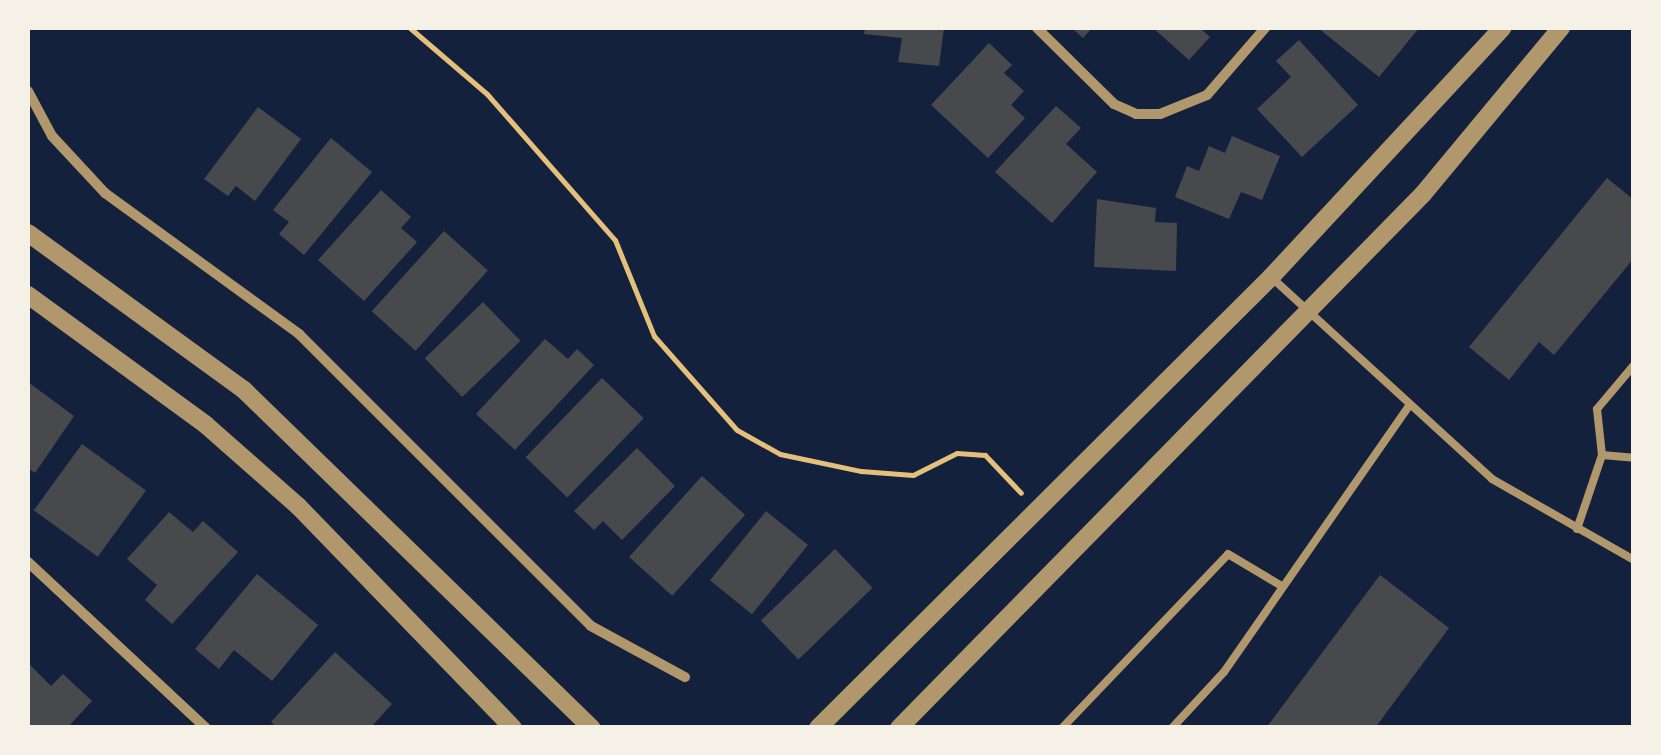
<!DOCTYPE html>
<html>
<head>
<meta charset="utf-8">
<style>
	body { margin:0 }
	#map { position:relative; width:1661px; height:755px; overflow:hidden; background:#14213d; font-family:Lato,sans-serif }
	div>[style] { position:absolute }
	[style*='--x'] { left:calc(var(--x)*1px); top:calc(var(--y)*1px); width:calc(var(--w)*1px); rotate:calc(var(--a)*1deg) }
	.building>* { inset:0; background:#48494c; transform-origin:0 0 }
	.path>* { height:5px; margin:-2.5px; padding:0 2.5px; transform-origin:2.5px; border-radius:2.5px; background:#e5c07b }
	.service>* { height:8px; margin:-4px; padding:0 4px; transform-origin:4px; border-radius:4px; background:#b1986c }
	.minor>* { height:10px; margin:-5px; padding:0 5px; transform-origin:5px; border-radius:5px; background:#b1986c }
	.tertiary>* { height:18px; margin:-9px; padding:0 9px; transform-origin:9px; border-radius:9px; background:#b1986c }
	span { translate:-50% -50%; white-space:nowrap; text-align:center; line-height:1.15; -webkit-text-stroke:9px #f6f1e7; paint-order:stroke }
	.frame { position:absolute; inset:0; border:30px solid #f6f1e7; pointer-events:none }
</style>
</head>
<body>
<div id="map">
	<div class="building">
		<i style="clip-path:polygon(865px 28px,944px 28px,939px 66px,898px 62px,902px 38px,864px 34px)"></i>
		<i style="clip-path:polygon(1072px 28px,1092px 28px,1083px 38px)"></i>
		<i style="clip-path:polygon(1153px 28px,1200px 28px,1210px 37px,1189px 60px)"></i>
		<i style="clip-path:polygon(1318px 28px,1419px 28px,1379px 77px)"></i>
		<i style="clip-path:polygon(1299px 40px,1358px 105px,1302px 157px,1257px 109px,1291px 77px,1276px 61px)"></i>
		<i style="clip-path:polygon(989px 43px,1012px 65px,1004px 73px,1024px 91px,1011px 105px,1025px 118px,988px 158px,931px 105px)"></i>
		<i style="clip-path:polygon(1056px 106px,1081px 128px,1066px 144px,1097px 172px,1052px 223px,995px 172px)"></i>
		<i style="clip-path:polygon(258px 107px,301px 139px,255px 201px,236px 186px,228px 196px,204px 179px)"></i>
		<i style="clip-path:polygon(1232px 136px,1280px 156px,1262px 200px,1241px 192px,1229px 219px,1175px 197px,1187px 166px,1199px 171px,1209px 146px,1225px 153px)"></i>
		<i style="clip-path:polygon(331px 138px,372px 172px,304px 255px,279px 234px,289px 222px,273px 210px)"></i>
		<i style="clip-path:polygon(1607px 178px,1634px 200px,1634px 258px,1554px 355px,1539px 342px,1509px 380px,1469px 347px)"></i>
		<i style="clip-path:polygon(381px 190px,411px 217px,401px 228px,417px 242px,364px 301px,318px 260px)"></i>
		<i style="clip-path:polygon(1097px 199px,1156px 208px,1155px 222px,1177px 223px,1176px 271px,1094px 267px)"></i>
		<i style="left:444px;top:231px;width:59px;height:108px;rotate:42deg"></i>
		<i style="left:483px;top:302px;width:54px;height:81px;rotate:46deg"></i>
		<i style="clip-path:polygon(545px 339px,568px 359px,577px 349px,594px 365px,515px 450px,476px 414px)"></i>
		<i style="left:602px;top:378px;width:58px;height:110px;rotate:44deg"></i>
		<i style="clip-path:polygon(28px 382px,74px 416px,35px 473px,28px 468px)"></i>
		<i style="left:82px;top:444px;width:79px;height:82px;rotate:36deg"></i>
		<i style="clip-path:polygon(637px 448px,675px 486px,622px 540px,603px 521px,594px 530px,574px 511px)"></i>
		<i style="left:702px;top:476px;width:58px;height:109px;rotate:42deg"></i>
		<i style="left:766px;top:511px;width:54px;height:89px;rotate:39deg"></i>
		<i style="clip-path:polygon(169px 512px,193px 532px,203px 521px,238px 552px,172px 624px,145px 600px,157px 585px,127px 559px)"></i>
		<i style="left:835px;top:549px;width:54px;height:103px;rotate:46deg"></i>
		<i style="clip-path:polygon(257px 574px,318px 625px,272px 681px,234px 650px,219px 669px,195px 649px)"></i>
		<i style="clip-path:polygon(1380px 575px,1449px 628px,1375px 728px,1266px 728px)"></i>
		<i style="clip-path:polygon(335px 652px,392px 704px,370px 728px,277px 728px,271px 722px)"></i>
		<i style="clip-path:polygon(28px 663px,51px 686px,63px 674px,92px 701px,67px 728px,28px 728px)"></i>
	</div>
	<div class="path">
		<i style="--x:410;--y:28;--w:101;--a:40.6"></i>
		<i style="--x:487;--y:94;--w:194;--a:48.8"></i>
		<i style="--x:615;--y:240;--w:104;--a:67.9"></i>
		<i style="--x:654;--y:336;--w:125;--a:48.6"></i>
		<i style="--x:737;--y:430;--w:49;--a:29.2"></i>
		<i style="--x:780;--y:454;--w:83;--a:11.9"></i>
		<i style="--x:861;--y:471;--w:52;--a:4.4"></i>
		<i style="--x:913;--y:475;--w:49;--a:-26.6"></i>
		<i style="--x:957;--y:453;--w:28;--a:4"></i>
		<i style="--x:985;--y:455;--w:52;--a:46.5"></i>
	</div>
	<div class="service">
		<i style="--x:1271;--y:277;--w:299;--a:42.4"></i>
		<i style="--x:1492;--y:479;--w:163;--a:29.7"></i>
		<i style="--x:1602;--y:455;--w:32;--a:5"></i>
		<i style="--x:1577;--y:529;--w:78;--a:-71.3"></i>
		<i style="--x:1602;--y:455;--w:46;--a:-96.2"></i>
		<i style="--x:1597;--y:409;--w:57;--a:-49.9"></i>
		<i style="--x:1062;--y:728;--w:240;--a:-46.3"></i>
		<i style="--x:1228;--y:554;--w:61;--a:30.8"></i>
		<i style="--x:1172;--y:728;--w:76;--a:-47.1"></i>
		<i style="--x:1224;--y:672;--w:324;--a:-55.2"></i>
	</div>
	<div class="minor">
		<i style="--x:1037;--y:28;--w:108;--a:44.6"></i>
		<i style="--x:1114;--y:104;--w:24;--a:24"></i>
		<i style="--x:1136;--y:114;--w:24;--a:0"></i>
		<i style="--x:1160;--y:114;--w:51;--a:-22"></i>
		<i style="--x:1207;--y:95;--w:89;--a:-49.1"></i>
		<i style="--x:28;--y:91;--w:51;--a:61.9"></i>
		<i style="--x:52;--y:136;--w:78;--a:47.1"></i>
		<i style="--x:105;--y:193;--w:240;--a:36"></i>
		<i style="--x:299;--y:334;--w:413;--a:45"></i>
		<i style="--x:591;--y:626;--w:107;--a:28.5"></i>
		<i style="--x:28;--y:562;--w:243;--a:43"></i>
	</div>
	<div class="tertiary">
		<i style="--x:28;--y:233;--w:267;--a:36"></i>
		<i style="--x:244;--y:390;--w:485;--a:44.2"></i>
		<i style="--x:28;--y:295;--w:220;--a:36.1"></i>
		<i style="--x:206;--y:425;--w:123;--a:41.4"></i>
		<i style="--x:298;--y:506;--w:309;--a:45.9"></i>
		<i style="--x:818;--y:728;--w:639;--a:-44.87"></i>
		<i style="--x:1271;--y:277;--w:340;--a:-47.1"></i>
		<i style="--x:899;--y:728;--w:748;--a:-45.54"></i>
		<i style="--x:1423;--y:194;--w:216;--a:-50.3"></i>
	</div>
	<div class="frame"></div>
</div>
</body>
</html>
